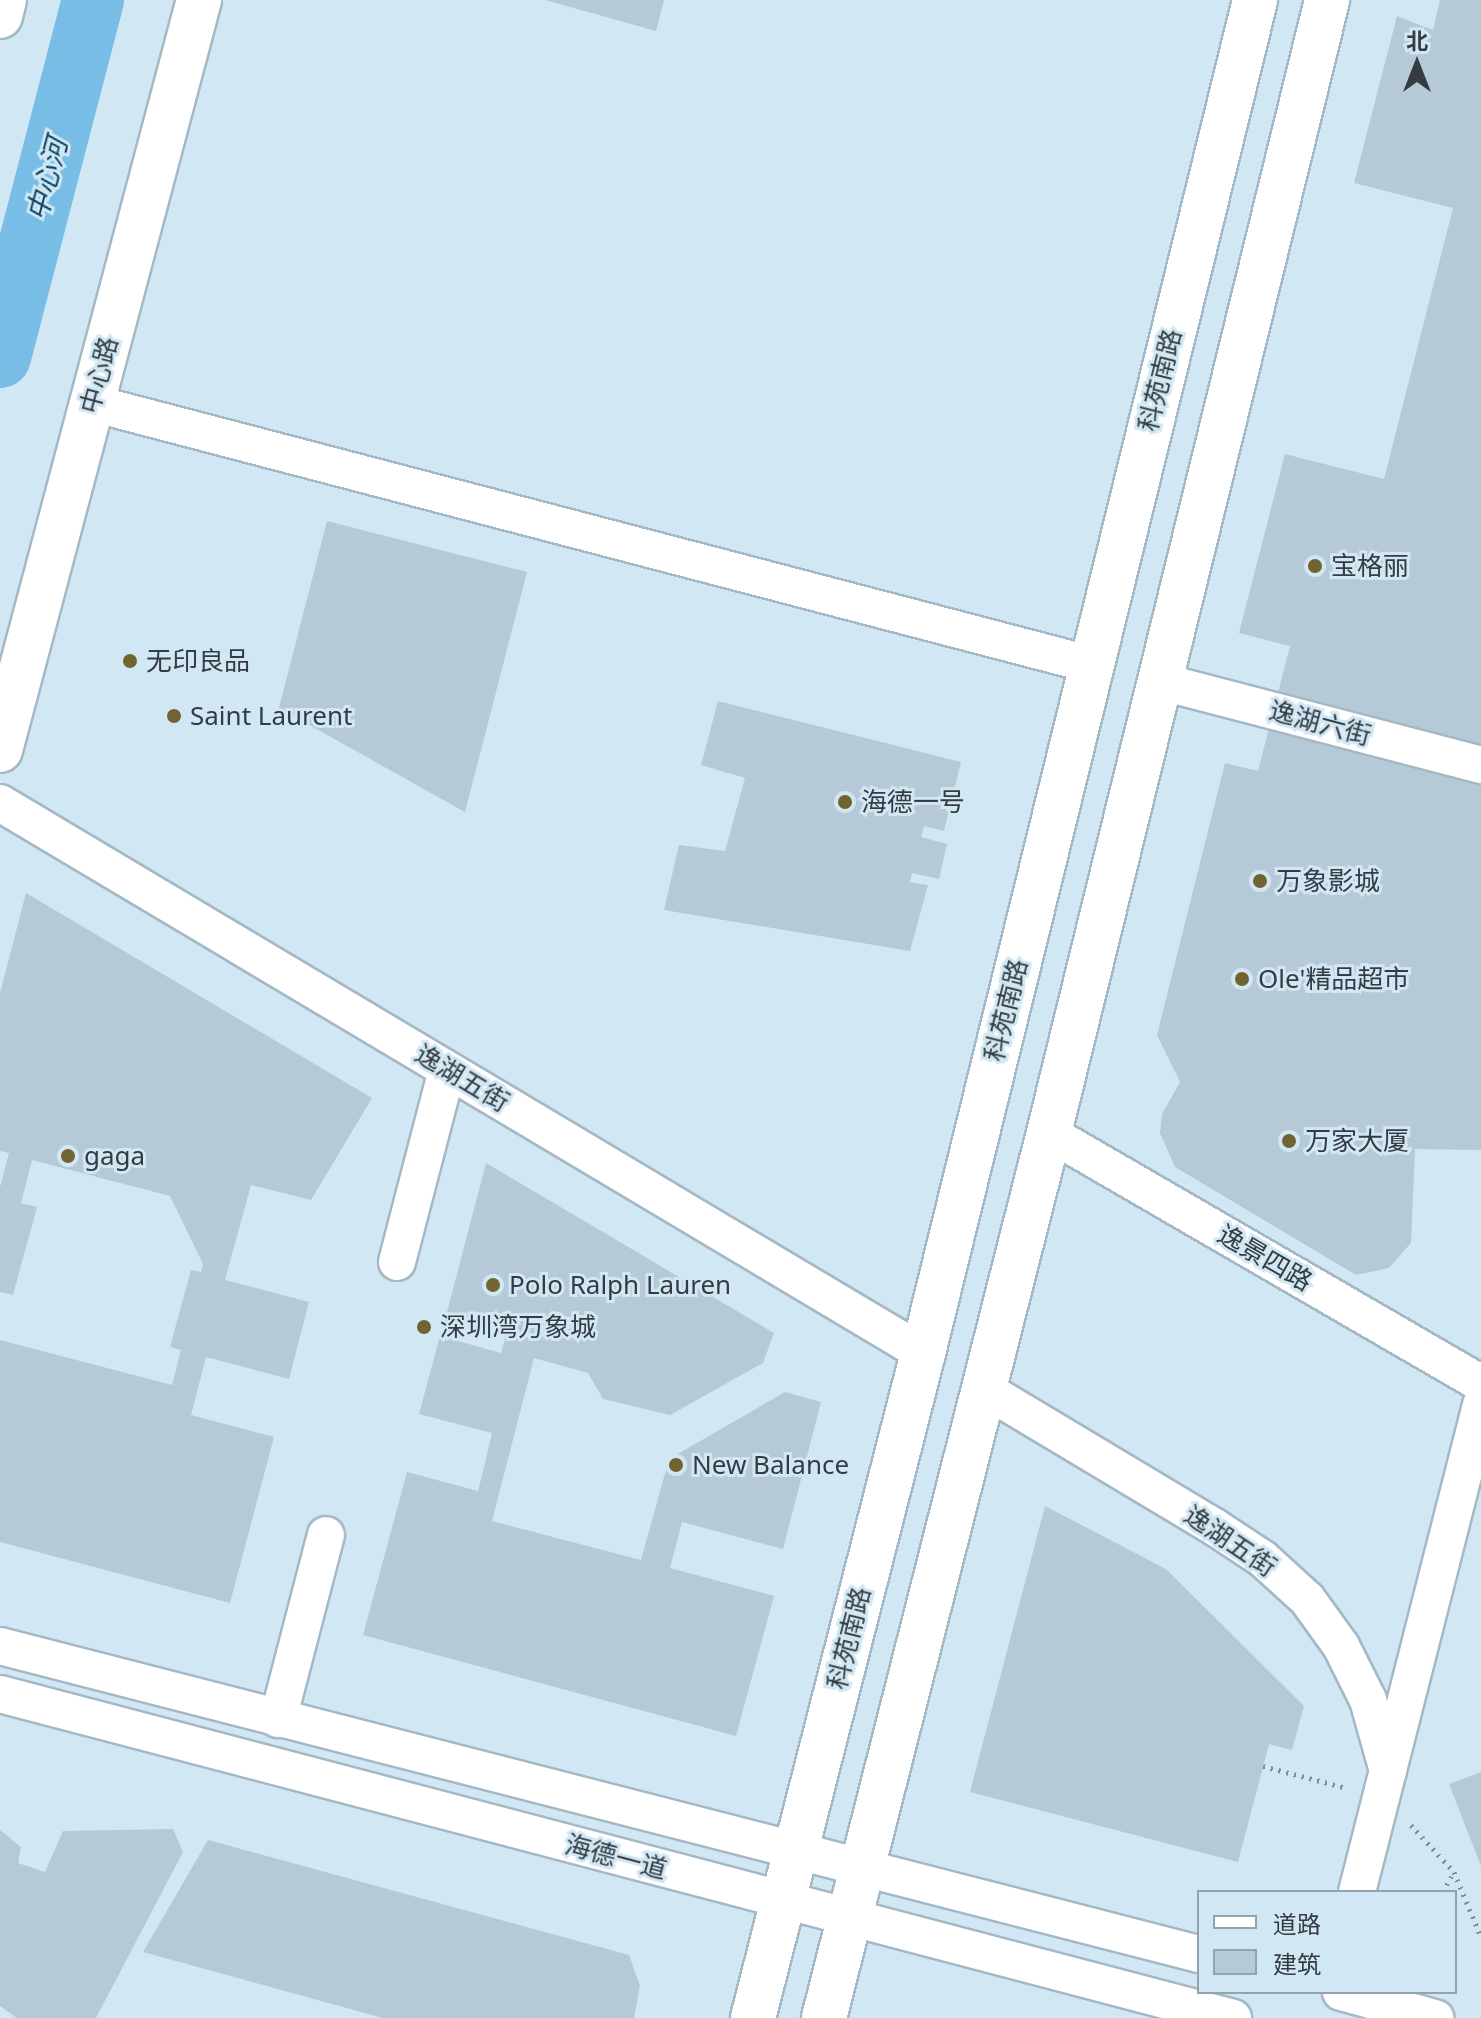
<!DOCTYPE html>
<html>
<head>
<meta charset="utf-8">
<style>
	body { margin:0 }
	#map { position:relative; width:1481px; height:2018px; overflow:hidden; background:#d2e7f4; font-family:"Noto Sans","Noto Sans SC",sans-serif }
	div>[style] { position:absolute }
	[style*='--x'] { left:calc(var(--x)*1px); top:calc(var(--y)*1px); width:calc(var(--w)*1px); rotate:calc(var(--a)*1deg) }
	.river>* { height:62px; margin:-31px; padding:0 31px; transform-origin:31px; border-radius:31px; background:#78bde6 }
	.building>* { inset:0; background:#b5c9d6 }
	.path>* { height:5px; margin-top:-2.5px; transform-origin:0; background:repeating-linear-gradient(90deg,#808e97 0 2px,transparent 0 8px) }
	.roads { filter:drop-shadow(2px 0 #a4b8c5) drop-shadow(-2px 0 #a4b8c5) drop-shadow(0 2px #a4b8c5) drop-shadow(0 -2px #a4b8c5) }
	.minor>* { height:36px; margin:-18px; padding:0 18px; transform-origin:18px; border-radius:18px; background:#fff }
	.major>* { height:44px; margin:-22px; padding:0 22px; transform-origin:22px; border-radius:22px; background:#fff }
	.dots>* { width:22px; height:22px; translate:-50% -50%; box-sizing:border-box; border:4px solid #d2e7f4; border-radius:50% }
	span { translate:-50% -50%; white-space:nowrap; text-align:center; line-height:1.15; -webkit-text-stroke:6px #d2e7f4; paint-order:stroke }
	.street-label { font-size:26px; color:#343c42 }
	.poi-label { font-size:26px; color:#343c42 }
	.left { translate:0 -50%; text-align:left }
	.water-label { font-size:28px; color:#0a4460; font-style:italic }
	.legend { position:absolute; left:1197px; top:1890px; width:260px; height:104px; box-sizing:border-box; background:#d2e7f4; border:2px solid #93a3ad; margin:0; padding:10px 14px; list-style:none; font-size:24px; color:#343c42 }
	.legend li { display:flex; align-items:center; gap:16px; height:40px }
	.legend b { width:40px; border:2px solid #93a3ad }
	.north { position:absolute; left:1377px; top:24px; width:80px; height:80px; -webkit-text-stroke:6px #d2e7f4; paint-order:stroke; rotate:0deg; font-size:22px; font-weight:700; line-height:32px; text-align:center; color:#343c42 }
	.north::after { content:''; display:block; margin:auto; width:28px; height:36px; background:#343c42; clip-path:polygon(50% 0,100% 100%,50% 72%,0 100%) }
</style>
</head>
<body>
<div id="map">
	<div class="river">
		<i style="--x:0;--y:357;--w:369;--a:-75.4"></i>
	</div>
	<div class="building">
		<i style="clip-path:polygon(545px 0,664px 0,656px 31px)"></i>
		<i style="clip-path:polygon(1440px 0,1481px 0,1481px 1150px,1415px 1149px,1411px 1243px,1389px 1268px,1356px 1275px,1175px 1167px,1160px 1133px,1162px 1114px,1180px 1082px,1157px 1035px,1225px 763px,1258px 771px,1290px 646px,1239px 633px,1285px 454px,1384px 479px,1453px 208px,1354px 183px,1397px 16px,1433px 30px)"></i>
		<i style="clip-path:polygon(327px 521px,527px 572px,465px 812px,279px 708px)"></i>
		<i style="clip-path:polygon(718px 701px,961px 762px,944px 831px,924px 826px,921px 837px,947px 844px,939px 879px,912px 873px,910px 882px,928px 885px,910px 951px,664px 910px,679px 845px,725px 851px,745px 778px,701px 765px)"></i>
		<i style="clip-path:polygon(26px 893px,372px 1098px,311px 1200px,251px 1185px,225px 1280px,309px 1302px,289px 1379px,206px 1357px,191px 1415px,274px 1437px,230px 1603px,0 1542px,0 1340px,172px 1385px,181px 1350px,170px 1347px,191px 1270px,201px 1272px,203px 1264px,170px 1196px,32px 1160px,21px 1203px,37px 1207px,13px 1295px,0 1292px,0 1187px,9px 1153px,0 1151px,0 993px)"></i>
		<i style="clip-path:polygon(486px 1163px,774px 1333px,763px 1363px,670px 1415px,603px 1399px,588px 1373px,534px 1358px,492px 1521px,641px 1560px,669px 1459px,785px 1392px,821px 1402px,783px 1549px,682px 1522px,670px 1568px,774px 1596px,736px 1736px,363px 1635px,407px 1472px,478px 1491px,484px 1467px,492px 1433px,419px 1414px,440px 1336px,501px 1353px,508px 1328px,447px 1312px)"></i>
		<i style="clip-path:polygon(1045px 1506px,1166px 1569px,1304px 1706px,1292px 1750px,1269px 1744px,1238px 1862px,970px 1792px)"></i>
		<i style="clip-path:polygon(1481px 1772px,1481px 1866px,1449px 1784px)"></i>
		<i style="clip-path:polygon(173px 1829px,183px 1852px,96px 2018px,17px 2018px,0 2006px,0 1830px,21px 1847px,18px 1863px,45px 1872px,63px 1831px)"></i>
		<i style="clip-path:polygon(208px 1840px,629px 1955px,640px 1986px,634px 2018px,383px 2018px,143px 1952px)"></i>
	</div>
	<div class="path">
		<i style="--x:1263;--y:1766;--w:87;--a:14.7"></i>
		<i style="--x:1411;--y:1825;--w:64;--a:47.5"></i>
		<i style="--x:1454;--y:1872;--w:70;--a:67.4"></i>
		<i style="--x:1443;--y:1892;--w:21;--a:-62"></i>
	</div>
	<div class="roads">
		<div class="minor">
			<i style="--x:92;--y:403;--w:1031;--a:14.67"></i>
			<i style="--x:1159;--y:681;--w:333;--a:14.6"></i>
			<i style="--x:0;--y:803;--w:1074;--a:30.79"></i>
			<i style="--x:1049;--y:1133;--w:499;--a:30.1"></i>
			<i style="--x:397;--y:1262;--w:198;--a:-75.4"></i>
			<i style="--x:984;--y:1389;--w:267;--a:30.9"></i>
			<i style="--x:1213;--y:1526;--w:60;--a:33.4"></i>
			<i style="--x:1263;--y:1559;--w:59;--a:42.3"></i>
			<i style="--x:1307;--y:1599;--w:58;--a:54.1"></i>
			<i style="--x:1341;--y:1646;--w:60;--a:63.4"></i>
			<i style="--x:1368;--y:1700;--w:74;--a:74.3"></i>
			<i style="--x:0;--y:1646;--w:1238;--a:14.41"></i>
			<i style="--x:0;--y:1694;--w:1275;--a:14.72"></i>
			<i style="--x:278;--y:1719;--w:190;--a:-75.4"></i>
			<i style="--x:1357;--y:1892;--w:503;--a:-75.71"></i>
			<i style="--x:1341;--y:1992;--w:98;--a:15.5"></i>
		</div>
		<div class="major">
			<i style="--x:0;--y:16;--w:16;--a:-76"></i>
			<i style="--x:0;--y:750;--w:776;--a:-75.14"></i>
			<i style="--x:753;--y:2018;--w:686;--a:-75.66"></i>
			<i style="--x:923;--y:1353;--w:1393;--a:-76.21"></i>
			<i style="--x:824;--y:2018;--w:913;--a:-75.74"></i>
			<i style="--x:1049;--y:1133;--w:1167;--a:-76.21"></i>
		</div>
	</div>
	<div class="dots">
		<i style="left:1315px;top:566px;background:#726431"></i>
		<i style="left:130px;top:661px;background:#726431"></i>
		<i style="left:174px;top:716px;background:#726431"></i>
		<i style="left:845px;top:802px;background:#726431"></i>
		<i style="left:1260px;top:881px;background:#726431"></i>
		<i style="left:1242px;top:979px;background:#726431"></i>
		<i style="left:1289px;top:1141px;background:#726431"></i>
		<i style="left:68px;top:1156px;background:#726431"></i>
		<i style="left:493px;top:1285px;background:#726431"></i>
		<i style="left:424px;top:1327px;background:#726431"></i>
		<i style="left:676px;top:1465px;background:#726431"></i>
	</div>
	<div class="street-label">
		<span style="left:99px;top:375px;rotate:-75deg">中心路</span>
		<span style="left:1160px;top:380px;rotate:-76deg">科苑南路</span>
		<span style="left:1320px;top:723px;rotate:15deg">逸湖六街</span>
		<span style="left:1006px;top:1010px;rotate:-76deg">科苑南路</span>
		<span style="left:462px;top:1078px;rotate:31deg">逸湖五街</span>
		<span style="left:1265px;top:1258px;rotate:30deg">逸景四路</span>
		<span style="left:1230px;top:1541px;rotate:34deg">逸湖五街</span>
		<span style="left:849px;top:1638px;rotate:-76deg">科苑南路</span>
		<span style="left:616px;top:1857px;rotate:15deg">海德一道</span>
	</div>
	<div class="poi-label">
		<span class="left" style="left:1331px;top:566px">宝格丽</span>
		<span class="left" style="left:146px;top:661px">无印良品</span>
		<span class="left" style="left:190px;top:716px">Saint Laurent</span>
		<span class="left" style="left:861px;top:802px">海德一号</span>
		<span class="left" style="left:1276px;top:881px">万象影城</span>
		<span class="left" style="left:1258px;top:979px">Ole'精品超市</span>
		<span class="left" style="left:1305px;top:1141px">万家大厦</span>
		<span class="left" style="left:84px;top:1156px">gaga</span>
		<span class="left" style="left:509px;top:1285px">Polo Ralph Lauren</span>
		<span class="left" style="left:440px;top:1327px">深圳湾万象城</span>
		<span class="left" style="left:692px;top:1465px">New Balance</span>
	</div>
	<div class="water-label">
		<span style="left:46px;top:179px;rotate:-75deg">中心河</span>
	</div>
	<ul class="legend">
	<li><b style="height:10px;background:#fff"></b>道路</li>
	<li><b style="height:22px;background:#b5c9d6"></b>建筑</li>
	</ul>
	<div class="north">北</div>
</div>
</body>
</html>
